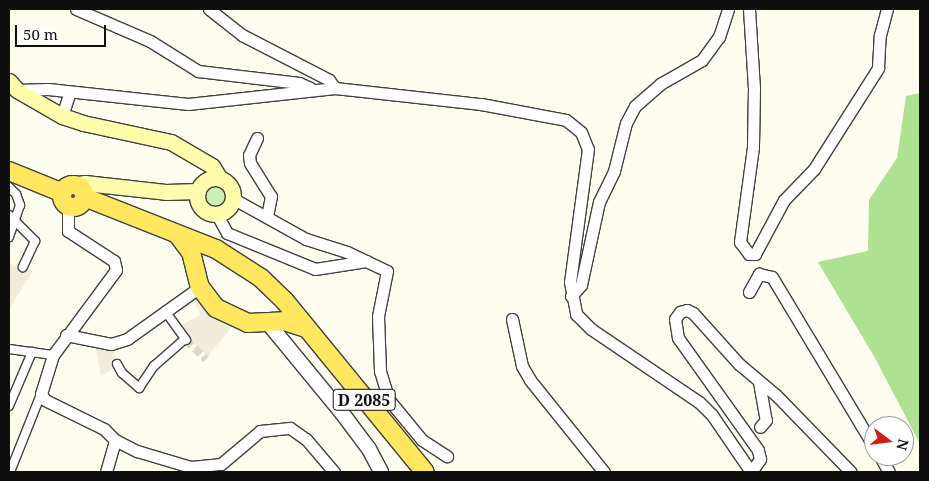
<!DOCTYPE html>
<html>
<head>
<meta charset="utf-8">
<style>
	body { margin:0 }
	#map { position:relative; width:929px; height:481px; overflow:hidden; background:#fffdf0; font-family:"Noto Serif",serif }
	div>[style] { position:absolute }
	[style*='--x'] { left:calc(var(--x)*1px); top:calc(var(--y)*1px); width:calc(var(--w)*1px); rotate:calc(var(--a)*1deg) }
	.green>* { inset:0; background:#cdeeb5 }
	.round { border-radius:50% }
	.forest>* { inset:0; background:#afe192 }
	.plaza>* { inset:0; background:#f1eddd }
	.pedestrian-tunnel>* { height:8px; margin-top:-4px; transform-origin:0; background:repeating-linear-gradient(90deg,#dbd9ce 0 8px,transparent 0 12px) }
	.roads { filter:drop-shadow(1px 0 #424242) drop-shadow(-1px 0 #424242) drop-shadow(0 1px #424242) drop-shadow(0 -1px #424242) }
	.pedestrian>* { height:8px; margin:-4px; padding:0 4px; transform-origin:4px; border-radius:4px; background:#fff }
	.minor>* { height:11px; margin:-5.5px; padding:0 5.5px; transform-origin:5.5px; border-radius:5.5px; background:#fff }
	.tertiary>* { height:14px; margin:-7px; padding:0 7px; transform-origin:7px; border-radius:7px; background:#fff }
	.secondary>* { height:15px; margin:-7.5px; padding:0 7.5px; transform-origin:7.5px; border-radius:7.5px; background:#fffdab }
	.secondary>.ring { margin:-7.5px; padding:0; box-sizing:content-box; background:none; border:15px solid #fffdab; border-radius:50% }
	.primary>* { height:18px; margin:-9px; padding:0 9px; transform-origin:9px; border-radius:9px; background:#ffe760 }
	.primary>.ring { margin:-9px; padding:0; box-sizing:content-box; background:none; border:18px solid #ffe760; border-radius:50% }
	span { translate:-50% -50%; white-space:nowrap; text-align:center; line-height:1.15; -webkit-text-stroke:5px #fff; paint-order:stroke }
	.shield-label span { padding:1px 4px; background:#fff; border:1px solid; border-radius:4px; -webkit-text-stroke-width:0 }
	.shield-label { font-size:16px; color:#0f0f0f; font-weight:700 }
	.frame { position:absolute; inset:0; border:10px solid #0f0f0f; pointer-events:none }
	.north { position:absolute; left:864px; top:416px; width:50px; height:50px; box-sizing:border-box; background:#fff; border:1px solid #9f9f9f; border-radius:50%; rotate:105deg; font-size:14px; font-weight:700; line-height:20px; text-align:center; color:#0f0f0f }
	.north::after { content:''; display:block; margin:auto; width:18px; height:22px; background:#ce1f17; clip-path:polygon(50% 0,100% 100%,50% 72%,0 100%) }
	.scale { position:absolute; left:15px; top:25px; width:91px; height:22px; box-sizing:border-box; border:2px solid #0f0f0f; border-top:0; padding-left:6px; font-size:15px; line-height:18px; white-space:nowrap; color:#0f0f0f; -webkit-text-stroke:4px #fff; paint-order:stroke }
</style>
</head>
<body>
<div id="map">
	<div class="green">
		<i class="round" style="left:203px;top:185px;width:22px;height:22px"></i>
	</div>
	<div class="forest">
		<i style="clip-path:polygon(920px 93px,920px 444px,875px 358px,818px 262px,868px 251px,869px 200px,897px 158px,906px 96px)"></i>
	</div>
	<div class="plaza">
		<i style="clip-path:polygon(9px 263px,33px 271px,9px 309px)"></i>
		<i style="clip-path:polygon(204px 285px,243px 313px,208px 356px,178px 327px,200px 315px,192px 295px)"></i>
		<i style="clip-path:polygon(95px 345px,112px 346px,118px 362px,116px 367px,101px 376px)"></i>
	</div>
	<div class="pedestrian-tunnel">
		<i style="--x:186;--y:340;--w:28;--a:44"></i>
	</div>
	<div class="roads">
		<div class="pedestrian">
			<i style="--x:9;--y:187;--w:10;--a:45"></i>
			<i style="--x:16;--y:194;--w:12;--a:70"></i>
			<i style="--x:20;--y:205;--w:34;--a:109"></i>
			<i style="--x:9;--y:215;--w:37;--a:45"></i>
			<i style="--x:35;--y:241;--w:29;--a:115"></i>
			<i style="--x:165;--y:311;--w:36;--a:54"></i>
			<i style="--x:9;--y:349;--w:44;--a:7.8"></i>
			<i style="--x:117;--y:364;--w:10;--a:61"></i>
			<i style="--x:122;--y:373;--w:23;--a:41"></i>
			<i style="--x:139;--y:388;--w:27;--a:-56"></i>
			<i style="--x:154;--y:366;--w:41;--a:-41.1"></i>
			<i style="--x:9;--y:406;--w:59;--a:-66.9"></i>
			<i style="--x:10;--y:472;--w:84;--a:-68.3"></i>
		</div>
		<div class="minor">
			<i style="--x:76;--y:9;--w:81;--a:23.4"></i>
			<i style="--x:150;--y:41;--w:57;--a:32"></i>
			<i style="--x:198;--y:71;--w:102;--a:6.8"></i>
			<i style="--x:299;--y:83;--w:12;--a:24"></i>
			<i style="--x:209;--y:9;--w:42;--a:38.2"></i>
			<i style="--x:242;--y:35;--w:98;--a:27.3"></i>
			<i style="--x:329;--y:80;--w:10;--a:53"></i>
			<i style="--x:749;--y:9;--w:79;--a:86.4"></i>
			<i style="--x:754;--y:88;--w:59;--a:91"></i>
			<i style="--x:753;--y:147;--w:96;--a:97.8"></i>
			<i style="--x:740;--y:242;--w:15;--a:53"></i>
			<i style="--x:749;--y:254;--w:6;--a:0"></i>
			<i style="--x:755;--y:254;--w:61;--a:-61.8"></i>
			<i style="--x:784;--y:200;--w:43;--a:-45.9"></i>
			<i style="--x:814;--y:169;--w:120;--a:-57.6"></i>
			<i style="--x:878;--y:68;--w:33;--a:-87"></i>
			<i style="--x:880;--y:35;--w:27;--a:-75"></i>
			<i style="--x:17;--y:90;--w:31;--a:-2"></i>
			<i style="--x:48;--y:89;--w:141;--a:6.1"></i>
			<i style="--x:188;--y:104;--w:148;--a:-6.2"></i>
			<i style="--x:335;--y:88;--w:147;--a:6.3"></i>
			<i style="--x:481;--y:104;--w:86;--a:10.7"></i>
			<i style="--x:566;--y:120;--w:19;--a:39"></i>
			<i style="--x:581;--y:132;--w:18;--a:68"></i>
			<i style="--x:588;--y:149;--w:134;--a:97.7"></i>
			<i style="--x:570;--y:282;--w:33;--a:79"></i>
			<i style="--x:576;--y:314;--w:21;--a:45"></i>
			<i style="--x:591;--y:329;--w:130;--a:34.1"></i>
			<i style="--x:699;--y:402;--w:18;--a:45"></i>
			<i style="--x:712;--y:415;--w:69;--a:55.6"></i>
			<i style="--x:62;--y:116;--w:25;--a:-72"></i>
			<i style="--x:257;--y:138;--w:19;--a:115"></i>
			<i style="--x:249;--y:155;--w:8;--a:83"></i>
			<i style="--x:250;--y:163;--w:39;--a:58"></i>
			<i style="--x:271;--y:196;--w:20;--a:101"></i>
			<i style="--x:232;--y:198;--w:85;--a:29"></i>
			<i style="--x:306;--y:239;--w:43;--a:17.6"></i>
			<i style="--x:347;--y:252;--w:44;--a:25.4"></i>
			<i style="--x:387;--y:271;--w:46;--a:101.3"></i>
			<i style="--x:378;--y:316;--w:55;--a:87.9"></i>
			<i style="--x:380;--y:371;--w:30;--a:73"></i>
			<i style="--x:389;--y:400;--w:52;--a:50.5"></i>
			<i style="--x:422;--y:440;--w:30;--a:33"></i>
			<i style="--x:68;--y:205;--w:26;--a:90"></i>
			<i style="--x:68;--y:231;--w:55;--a:33.1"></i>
			<i style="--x:114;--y:261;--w:9;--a:77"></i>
			<i style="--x:116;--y:270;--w:106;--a:126.5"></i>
			<i style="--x:53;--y:355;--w:41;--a:107.1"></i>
			<i style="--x:41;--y:394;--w:7;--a:56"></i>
			<i style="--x:45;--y:400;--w:66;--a:26.2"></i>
			<i style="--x:104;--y:429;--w:16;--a:45"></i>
			<i style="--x:115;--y:440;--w:25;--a:27"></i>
			<i style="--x:137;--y:451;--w:56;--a:16.5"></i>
			<i style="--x:191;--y:467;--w:30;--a:-6"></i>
			<i style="--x:221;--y:464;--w:51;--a:-40.2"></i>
			<i style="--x:260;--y:431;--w:30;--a:-6"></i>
			<i style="--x:290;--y:428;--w:19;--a:35"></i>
			<i style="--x:306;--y:439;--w:43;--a:49.7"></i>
			<i style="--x:216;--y:213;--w:23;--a:61"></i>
			<i style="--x:227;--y:233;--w:95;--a:22.2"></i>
			<i style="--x:315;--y:269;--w:52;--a:-8.9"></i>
			<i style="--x:749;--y:292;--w:21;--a:-61"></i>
			<i style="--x:759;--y:274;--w:13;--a:13"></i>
			<i style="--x:772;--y:277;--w:198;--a:59"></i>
			<i style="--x:571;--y:296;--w:15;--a:-48"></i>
			<i style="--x:581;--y:285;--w:85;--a:-77.8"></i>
			<i style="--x:599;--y:202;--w:34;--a:-64"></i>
			<i style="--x:614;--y:171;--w:49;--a:-76"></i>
			<i style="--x:626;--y:123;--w:19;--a:-62"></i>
			<i style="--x:635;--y:106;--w:33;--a:-41"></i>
			<i style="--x:660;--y:84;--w:48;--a:-29.7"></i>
			<i style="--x:702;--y:60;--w:29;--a:-54"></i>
			<i style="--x:719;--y:37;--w:29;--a:-72"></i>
			<i style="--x:512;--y:319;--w:48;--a:78"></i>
			<i style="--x:522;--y:366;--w:16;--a:60"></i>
			<i style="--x:530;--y:380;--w:118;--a:51.2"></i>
			<i style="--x:66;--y:335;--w:46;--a:11.3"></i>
			<i style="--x:111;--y:344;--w:17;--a:-17"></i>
			<i style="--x:127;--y:339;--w:90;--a:-35.5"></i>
			<i style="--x:759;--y:382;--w:39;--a:80"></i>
			<i style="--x:766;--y:420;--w:9;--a:131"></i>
			<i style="--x:880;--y:456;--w:18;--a:61"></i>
			<i style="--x:106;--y:472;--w:33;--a:-74"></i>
			<i style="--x:751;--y:472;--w:16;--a:-55"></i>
			<i style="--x:760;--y:459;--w:9;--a:-103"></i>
			<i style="--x:758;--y:450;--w:138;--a:-125.5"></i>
			<i style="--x:678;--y:338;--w:19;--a:-99"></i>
			<i style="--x:675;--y:319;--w:9;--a:-54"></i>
			<i style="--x:680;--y:312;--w:7;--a:-16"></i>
			<i style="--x:687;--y:310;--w:7;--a:27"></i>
			<i style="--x:693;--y:313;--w:69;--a:48"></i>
			<i style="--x:739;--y:364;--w:48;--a:40"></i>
			<i style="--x:776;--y:395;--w:107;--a:45.8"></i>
		</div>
		<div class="tertiary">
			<i style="--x:268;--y:323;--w:117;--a:50.6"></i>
			<i style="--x:342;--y:413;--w:45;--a:53.1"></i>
			<i style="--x:369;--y:449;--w:26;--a:62"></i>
		</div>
		<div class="secondary">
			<i style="--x:9;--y:81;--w:12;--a:48"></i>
			<i style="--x:17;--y:90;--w:52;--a:30"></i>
			<i style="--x:62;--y:116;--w:22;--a:18"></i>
			<i style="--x:83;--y:123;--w:90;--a:12.2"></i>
			<i style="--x:171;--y:142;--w:48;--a:30.3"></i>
			<i style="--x:212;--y:166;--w:15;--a:58"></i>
			<i class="ring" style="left:197px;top:178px;width:21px;height:21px"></i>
			<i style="--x:72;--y:185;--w:13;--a:-9"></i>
			<i style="--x:85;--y:183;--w:81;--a:6.3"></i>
			<i style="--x:166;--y:192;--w:32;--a:-2"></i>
		</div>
		<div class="primary">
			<i style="--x:9;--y:171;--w:58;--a:22.2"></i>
			<i class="ring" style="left:62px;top:185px;width:4px;height:4px"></i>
			<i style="--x:84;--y:197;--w:142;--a:21.5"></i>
			<i style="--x:216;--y:249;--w:54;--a:32.8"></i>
			<i style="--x:261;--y:278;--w:32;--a:44"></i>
			<i style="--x:284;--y:300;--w:222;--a:50.7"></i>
			<i style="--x:178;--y:235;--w:21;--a:53"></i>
			<i style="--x:191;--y:252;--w:36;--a:76"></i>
			<i style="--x:200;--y:287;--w:26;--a:53"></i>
			<i style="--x:216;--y:308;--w:35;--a:25"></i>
			<i style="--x:248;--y:323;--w:36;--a:-3"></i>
			<i style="--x:284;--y:321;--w:22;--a:18"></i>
		</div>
	</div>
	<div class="shield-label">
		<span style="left:364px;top:400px">D 2085</span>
	</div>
	<div class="frame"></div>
	<div class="north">N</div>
	<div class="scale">50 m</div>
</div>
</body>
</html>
